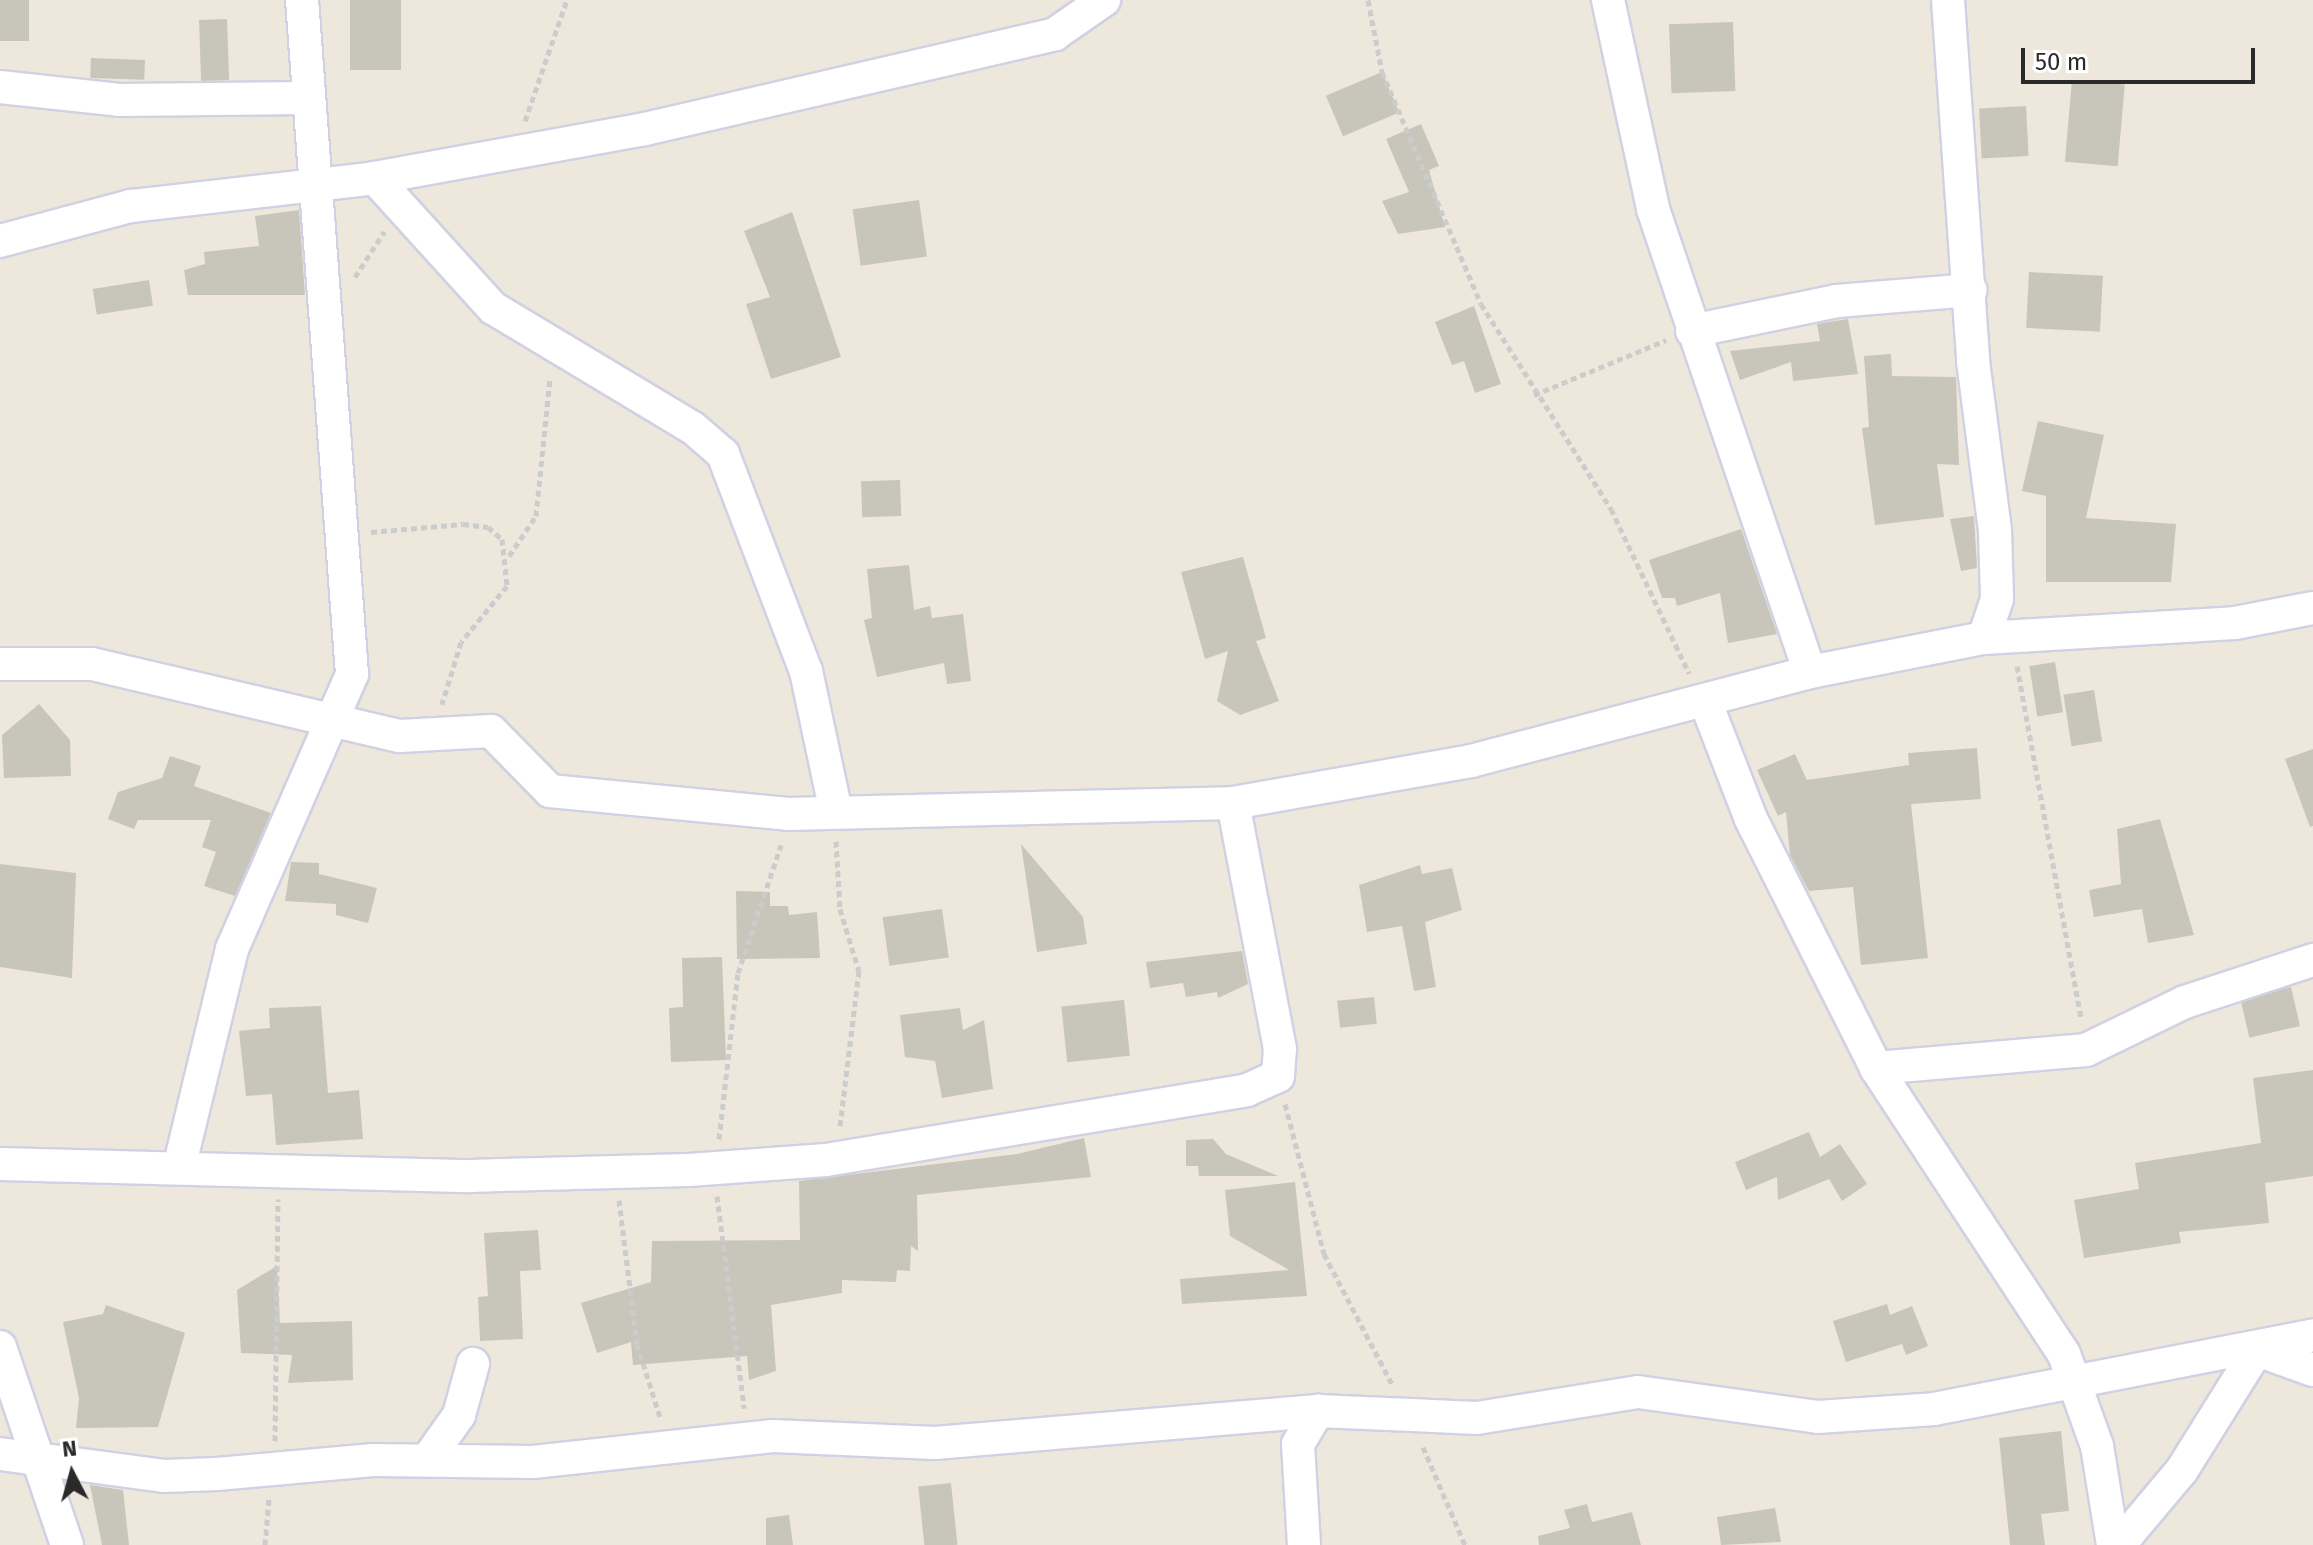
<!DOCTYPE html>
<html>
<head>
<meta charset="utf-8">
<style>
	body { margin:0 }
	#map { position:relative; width:2313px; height:1545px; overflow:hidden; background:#ede8db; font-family:"Fira Sans",sans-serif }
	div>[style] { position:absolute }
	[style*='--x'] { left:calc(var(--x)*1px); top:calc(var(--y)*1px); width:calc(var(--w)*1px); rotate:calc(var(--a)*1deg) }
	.building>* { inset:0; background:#c8c6ba; transform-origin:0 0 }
	.path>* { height:5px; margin-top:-2.5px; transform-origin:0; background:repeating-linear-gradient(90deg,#ccc 0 6px,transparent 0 10px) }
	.roads { filter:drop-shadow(2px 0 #d0d1e4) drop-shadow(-2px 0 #d0d1e4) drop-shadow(0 2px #d0d1e4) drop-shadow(0 -2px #d0d1e4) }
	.street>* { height:32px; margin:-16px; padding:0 16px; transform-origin:16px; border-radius:16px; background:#fff }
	span { translate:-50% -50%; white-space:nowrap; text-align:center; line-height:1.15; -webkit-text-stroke:7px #fff; paint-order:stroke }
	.north { position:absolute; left:32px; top:1433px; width:80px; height:80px; -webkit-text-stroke:6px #fff; paint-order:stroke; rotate:354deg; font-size:22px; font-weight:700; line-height:32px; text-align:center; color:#2a2a2a }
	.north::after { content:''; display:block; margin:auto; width:28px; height:36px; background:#2a2a2a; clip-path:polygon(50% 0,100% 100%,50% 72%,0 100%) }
	.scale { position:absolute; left:2021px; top:48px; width:234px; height:36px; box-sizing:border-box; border:4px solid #2a2a2a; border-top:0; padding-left:10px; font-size:24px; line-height:28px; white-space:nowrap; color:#2a2a2a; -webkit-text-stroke:6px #fff; paint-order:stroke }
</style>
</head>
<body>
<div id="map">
	<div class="building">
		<i style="left:0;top:0;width:29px;height:41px"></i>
		<i style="left:350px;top:0;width:51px;height:70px"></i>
		<i style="left:227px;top:19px;width:61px;height:28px;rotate:88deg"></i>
		<i style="left:1733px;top:22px;width:69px;height:64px;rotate:88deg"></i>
		<i style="left:91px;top:58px;width:54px;height:20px;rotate:2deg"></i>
		<i style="left:1382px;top:72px;width:44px;height:61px;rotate:67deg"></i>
		<i style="left:2072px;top:80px;width:53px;height:82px;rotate:5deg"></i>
		<i style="left:2026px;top:106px;width:50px;height:47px;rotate:87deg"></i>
		<i style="clip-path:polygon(1421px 124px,1439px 166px,1429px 170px,1445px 227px,1398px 234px,1382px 201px,1409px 192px,1386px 139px)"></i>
		<i style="left:919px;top:200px;width:57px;height:67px;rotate:82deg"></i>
		<i style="clip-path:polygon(299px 210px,305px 295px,188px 295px,184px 270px,205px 264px,204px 252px,259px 246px,255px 216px)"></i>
		<i style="clip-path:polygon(792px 212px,841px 357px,771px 379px,746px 304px,770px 297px,744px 231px)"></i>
		<i style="left:2029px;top:272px;width:74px;height:56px;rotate:3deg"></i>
		<i style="left:149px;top:280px;width:26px;height:57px;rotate:81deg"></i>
		<i style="clip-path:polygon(1474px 306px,1501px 384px,1475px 393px,1464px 361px,1452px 365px,1435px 322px)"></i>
		<i style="clip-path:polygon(1848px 319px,1858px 374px,1793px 381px,1791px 362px,1740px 380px,1730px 351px,1820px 341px,1817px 324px)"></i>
		<i style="clip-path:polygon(1891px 354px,1892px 376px,1956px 377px,1959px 465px,1937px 464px,1944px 517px,1875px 525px,1862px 428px,1869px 427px,1864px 356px)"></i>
		<i style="clip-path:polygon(2038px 421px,2104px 435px,2086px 518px,2176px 524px,2171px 582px,2046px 582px,2046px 496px,2022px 491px)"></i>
		<i style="left:900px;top:480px;width:36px;height:39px;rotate:88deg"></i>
		<i style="clip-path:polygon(1974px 516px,1977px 568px,1961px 571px,1950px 519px)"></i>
		<i style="clip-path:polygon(1741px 529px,1777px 634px,1728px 643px,1720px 593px,1677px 606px,1675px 598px,1662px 598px,1649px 560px)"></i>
		<i style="clip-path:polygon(1243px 557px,1266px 638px,1256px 641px,1279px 701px,1240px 715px,1217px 701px,1228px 651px,1205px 659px,1181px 572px)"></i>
		<i style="clip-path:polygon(909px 565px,914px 610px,930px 606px,932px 618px,963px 614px,971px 681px,947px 684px,944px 663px,877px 677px,864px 620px,872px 618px,867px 569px)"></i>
		<i style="left:2055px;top:662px;width:51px;height:26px;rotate:81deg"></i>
		<i style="left:2094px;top:690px;width:52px;height:31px;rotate:81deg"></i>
		<i style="clip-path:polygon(39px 704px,70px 740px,71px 776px,4px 778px,2px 735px)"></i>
		<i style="clip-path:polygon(1977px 748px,1981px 799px,1911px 804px,1928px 958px,1861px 965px,1853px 887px,1809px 891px,1790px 855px,1786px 812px,1778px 816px,1757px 770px,1795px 754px,1807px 780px,1909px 765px,1908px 753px)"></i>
		<i style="clip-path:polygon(2313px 749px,2313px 826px,2310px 827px,2285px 759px)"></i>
		<i style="clip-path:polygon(170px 756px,201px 766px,194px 786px,271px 813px,235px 896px,204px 886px,216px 852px,202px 847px,211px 820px,138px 820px,134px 829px,108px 819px,118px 792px,162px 778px)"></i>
		<i style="clip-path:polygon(2160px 819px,2194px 935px,2148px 943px,2142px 909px,2094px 917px,2089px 890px,2121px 884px,2117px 829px)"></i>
		<i style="clip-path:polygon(1021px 844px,1083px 917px,1087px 944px,1037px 952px)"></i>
		<i style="clip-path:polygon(291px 862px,319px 863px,319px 874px,377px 888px,368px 923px,336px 915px,336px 904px,285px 901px)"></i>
		<i style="clip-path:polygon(0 864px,76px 873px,72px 978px,0 967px)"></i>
		<i style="clip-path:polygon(1420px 865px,1422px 874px,1452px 868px,1462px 910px,1425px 922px,1436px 987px,1414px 991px,1402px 926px,1367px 932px,1359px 885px)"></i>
		<i style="clip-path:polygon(736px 891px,770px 892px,770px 906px,788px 906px,789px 915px,817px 912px,820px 958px,737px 959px)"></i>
		<i style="left:942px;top:909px;width:49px;height:60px;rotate:82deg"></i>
		<i style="clip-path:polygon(1242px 951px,1248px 984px,1218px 998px,1217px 992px,1186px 997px,1183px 983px,1150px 988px,1146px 962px)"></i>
		<i style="clip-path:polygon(722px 957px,726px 1060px,671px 1062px,669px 1008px,683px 1007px,682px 958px)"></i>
		<i style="left:2291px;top:987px;width:40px;height:52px;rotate:77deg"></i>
		<i style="left:1374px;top:997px;width:27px;height:37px;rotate:84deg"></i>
		<i style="left:1124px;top:1000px;width:56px;height:63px;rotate:84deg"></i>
		<i style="clip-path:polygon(321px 1006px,328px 1093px,359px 1090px,363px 1139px,276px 1145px,272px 1094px,246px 1096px,239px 1031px,270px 1028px,269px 1008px)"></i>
		<i style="clip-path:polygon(960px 1008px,963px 1030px,984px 1020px,993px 1089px,942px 1098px,935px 1061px,905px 1057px,900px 1015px)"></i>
		<i style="clip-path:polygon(2313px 1070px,2313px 1176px,2265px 1183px,2269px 1223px,2179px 1232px,2181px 1243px,2084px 1258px,2074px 1200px,2139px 1189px,2135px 1163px,2261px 1143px,2253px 1078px)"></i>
		<i style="clip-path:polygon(1809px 1132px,1820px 1157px,1840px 1144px,1867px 1184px,1842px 1201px,1829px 1179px,1778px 1200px,1777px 1177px,1746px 1190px,1735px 1162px)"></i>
		<i style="clip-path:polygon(1084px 1138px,1091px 1177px,917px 1195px,918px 1251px,911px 1246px,910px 1271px,897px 1270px,896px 1282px,842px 1280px,842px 1293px,771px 1305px,776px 1371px,749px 1380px,747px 1356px,633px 1365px,631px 1342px,597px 1353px,581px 1303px,651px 1282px,652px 1241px,800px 1240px,799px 1181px,1017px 1154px)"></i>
		<i style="clip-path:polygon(1213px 1139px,1226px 1154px,1278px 1176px,1199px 1176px,1198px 1166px,1186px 1166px,1186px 1140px)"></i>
		<i style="clip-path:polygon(1295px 1182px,1307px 1296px,1182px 1304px,1180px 1279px,1289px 1270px,1230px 1236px,1225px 1190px)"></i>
		<i style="clip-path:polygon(538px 1230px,541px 1270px,520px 1271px,523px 1339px,480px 1341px,478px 1297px,488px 1296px,484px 1233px)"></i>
		<i style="clip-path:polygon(277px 1266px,280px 1323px,352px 1321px,353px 1380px,288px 1383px,292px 1355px,241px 1353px,237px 1290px)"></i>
		<i style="clip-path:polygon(1887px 1304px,1890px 1315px,1912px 1306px,1928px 1346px,1906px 1355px,1902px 1344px,1846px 1362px,1833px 1321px)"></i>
		<i style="clip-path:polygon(106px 1305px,185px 1333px,158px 1427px,76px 1428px,79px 1398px,63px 1322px,103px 1314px)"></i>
		<i style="clip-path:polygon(2061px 1431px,2069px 1511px,2041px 1514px,2045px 1545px,2010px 1545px,1999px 1438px)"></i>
		<i style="left:951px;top:1483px;width:62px;height:33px;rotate:84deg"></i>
		<i style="clip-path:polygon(90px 1485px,123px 1490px,129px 1545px,102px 1545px)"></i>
		<i style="clip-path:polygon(1587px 1504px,1592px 1522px,1632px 1512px,1641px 1545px,1539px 1545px,1538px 1536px,1570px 1528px,1564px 1510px)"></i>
		<i style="clip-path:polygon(1775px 1508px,1781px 1542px,1721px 1545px,1717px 1517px)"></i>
		<i style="clip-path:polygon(789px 1515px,793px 1545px,766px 1545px,766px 1518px)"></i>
	</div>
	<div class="path">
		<i style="--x:1368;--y:0;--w:73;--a:79"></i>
		<i style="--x:1382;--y:72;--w:252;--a:66.9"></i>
		<i style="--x:1481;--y:304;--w:243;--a:57.6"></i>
		<i style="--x:1611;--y:509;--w:182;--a:64.6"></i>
		<i style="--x:525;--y:121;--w:128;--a:-70.9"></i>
		<i style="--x:355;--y:277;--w:54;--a:-57.2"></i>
		<i style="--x:1534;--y:395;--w:143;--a:-22.6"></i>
		<i style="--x:371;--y:532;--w:92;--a:-5"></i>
		<i style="--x:463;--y:524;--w:25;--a:7"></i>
		<i style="--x:488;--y:527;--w:18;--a:41"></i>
		<i style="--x:502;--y:539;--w:47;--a:83.9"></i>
		<i style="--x:507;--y:586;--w:72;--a:129.4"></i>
		<i style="--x:461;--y:642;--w:65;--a:107"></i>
		<i style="--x:509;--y:556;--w:48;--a:-56"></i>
		<i style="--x:536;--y:516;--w:138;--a:-84.2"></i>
		<i style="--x:2017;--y:666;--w:358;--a:79.7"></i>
		<i style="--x:836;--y:841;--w:68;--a:86.6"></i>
		<i style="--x:840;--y:909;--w:65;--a:73"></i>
		<i style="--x:859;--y:971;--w:156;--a:97"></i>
		<i style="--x:1285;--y:1104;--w:155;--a:75.4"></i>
		<i style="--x:1324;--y:1254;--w:147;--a:62.4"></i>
		<i style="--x:719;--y:1139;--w:167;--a:-83.5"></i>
		<i style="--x:738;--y:973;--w:135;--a:-71.4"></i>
		<i style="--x:717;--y:1196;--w:214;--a:82.7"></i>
		<i style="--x:619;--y:1200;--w:145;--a:82.9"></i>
		<i style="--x:637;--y:1344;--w:80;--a:72.5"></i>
		<i style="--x:275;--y:1441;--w:242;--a:-89.3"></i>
		<i style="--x:1423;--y:1447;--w:107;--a:66.8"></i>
		<i style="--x:265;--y:1545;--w:47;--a:-85.1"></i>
	</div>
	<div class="roads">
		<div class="street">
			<i style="--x:1608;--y:0;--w:214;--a:77.8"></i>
			<i style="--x:1653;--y:209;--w:489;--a:71.3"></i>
			<i style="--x:1948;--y:0;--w:362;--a:86"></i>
			<i style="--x:1973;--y:361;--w:170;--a:82.6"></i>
			<i style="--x:1995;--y:530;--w:69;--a:88.3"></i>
			<i style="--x:1997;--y:599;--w:41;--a:108.4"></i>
			<i style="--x:0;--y:87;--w:120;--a:6.2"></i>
			<i style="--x:119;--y:100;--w:188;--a:-0.6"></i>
			<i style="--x:375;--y:178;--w:176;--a:47.8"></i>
			<i style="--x:493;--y:308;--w:233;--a:31"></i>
			<i style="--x:693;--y:428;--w:40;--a:41"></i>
			<i style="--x:723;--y:454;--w:232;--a:69.1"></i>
			<i style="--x:806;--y:671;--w:144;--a:78"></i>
			<i style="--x:0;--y:241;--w:136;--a:-15"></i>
			<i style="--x:131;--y:206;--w:246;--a:-6.5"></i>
			<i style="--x:375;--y:178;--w:274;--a:-10.3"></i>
			<i style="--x:645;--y:129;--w:421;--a:-13"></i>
			<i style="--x:1055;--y:34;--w:60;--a:-34.8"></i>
			<i style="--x:1692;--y:331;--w:148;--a:-11.7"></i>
			<i style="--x:1837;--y:301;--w:134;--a:-4.7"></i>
			<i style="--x:0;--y:664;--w:92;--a:0"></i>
			<i style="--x:92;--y:664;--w:316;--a:13.2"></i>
			<i style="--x:400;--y:736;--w:91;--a:-3.1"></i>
			<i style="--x:491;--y:731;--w:84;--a:45.5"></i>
			<i style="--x:550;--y:791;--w:239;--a:5.5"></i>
			<i style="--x:788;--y:814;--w:445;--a:-1.4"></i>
			<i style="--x:1233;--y:803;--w:242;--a:-10"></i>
			<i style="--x:1471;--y:761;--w:350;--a:-14.7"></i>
			<i style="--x:1810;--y:672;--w:177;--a:-11.1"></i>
			<i style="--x:1984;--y:638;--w:251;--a:-3.4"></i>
			<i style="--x:2235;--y:623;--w:79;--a:-10.9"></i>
			<i style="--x:1706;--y:703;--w:124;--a:68.8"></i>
			<i style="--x:1751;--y:819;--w:279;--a:63.3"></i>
			<i style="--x:1876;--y:1068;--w:342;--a:56.7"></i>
			<i style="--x:2064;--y:1354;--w:98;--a:70.3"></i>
			<i style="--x:2097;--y:1446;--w:100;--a:80.8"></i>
			<i style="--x:1876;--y:1068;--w:211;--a:-4.9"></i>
			<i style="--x:2086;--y:1050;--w:110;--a:-25.9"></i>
			<i style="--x:2185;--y:1002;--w:135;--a:-18.2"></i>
			<i style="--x:0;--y:1164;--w:470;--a:1.5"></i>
			<i style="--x:470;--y:1176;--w:219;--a:-1.6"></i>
			<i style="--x:689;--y:1170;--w:137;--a:-4.2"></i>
			<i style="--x:826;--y:1160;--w:427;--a:-9.4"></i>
			<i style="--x:1247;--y:1090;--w:34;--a:-24"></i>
			<i style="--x:1278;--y:1076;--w:27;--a:-86"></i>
			<i style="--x:1280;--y:1049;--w:250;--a:-100.8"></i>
			<i style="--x:180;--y:1164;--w:221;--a:-76.4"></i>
			<i style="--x:232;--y:949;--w:300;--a:-66.4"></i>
			<i style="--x:352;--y:674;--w:676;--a:-94.24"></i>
			<i style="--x:0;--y:1347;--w:209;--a:71.3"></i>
			<i style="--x:0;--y:1454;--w:165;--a:7.6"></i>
			<i style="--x:164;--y:1476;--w:53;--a:-2.2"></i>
			<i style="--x:217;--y:1474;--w:157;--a:-5.1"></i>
			<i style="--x:373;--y:1460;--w:160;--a:0.7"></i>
			<i style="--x:533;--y:1462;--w:241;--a:-6.2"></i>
			<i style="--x:773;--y:1436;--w:162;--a:2.5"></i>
			<i style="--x:935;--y:1443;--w:384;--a:-4.8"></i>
			<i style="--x:1318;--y:1411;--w:159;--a:2.5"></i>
			<i style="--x:1477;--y:1418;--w:163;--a:-9.2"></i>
			<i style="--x:1638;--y:1392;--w:182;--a:7.9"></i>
			<i style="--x:1818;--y:1417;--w:116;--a:-3.9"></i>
			<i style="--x:1934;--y:1409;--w:386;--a:-11"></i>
			<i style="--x:428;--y:1459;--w:54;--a:-54.8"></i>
			<i style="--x:459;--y:1415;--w:53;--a:-74.6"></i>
			<i style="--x:1304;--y:1545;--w:101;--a:-93.4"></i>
			<i style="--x:1298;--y:1444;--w:39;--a:-59"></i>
			<i style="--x:2119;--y:1545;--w:98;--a:-50"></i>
			<i style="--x:2182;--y:1470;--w:142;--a:-58"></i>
			<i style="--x:2257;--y:1350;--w:59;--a:19.7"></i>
		</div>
	</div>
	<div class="north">N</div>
	<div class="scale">50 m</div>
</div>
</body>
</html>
